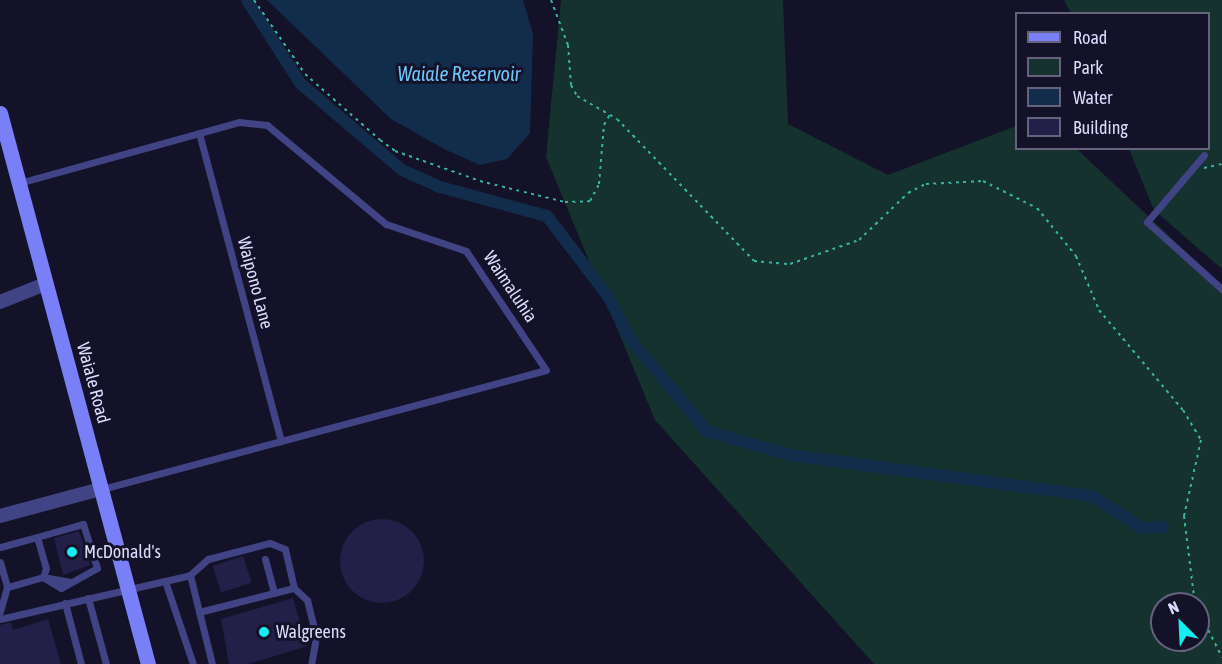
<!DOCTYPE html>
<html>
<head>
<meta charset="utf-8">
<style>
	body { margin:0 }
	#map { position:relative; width:1222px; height:664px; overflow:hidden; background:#141228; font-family:"Asap Condensed",sans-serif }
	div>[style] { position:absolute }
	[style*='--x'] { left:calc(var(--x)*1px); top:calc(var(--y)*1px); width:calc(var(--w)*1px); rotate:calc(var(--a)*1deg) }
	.green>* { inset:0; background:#15322e }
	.water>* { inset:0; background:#122d4c }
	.canal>* { height:12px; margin:-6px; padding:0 6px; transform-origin:6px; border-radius:6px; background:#122d4c }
	.building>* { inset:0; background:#241f48; transform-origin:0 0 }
	.round { border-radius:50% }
	.path>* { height:2px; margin-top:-1px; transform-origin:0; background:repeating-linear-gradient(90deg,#38b4a2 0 3px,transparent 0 7.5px) }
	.lane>* { height:7px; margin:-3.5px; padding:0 3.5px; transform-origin:3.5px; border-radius:3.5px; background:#404384 }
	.street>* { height:14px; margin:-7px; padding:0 7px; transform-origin:7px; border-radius:7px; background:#404384 }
	.secondary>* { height:15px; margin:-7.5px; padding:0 7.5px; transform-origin:7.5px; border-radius:7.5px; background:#787ff7 }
	.dots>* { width:16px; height:16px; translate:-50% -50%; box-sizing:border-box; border:3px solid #141228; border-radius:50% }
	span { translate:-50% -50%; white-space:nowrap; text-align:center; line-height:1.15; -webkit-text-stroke:6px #141228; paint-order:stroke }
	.street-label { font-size:18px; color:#dcdbfd }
	.poi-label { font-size:18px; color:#dcdbfd }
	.left { translate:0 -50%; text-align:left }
	.water-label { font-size:20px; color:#6fc4f7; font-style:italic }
	.legend { position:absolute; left:1015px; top:12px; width:195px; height:138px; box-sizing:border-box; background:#141228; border:2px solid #64627d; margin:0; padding:8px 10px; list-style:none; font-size:18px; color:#dcdbfd }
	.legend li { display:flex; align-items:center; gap:12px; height:30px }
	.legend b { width:30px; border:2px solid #64627d }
	.north { position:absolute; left:1150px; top:592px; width:60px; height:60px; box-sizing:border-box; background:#141228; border:2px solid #64627d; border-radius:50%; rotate:336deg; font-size:16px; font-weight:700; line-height:24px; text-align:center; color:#dcdbfd }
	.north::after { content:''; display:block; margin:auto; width:21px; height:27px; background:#12eef2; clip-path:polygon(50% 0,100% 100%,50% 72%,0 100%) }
</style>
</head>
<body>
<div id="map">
	<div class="green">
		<i style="clip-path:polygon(evenodd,561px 0,783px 0,788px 124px,888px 175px,1016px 126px,1016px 148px,1077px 149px,1222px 286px,1222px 664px,874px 664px,655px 420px,546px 157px,561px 0,1162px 604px,1198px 604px,1198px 640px,1162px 640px,1162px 604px)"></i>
		<i style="clip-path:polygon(1064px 0,1222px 0,1222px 269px,1154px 210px,1129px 149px,1208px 148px,1208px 14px,1071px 13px)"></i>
	</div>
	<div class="water">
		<i style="clip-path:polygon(267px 0,523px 0,533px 34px,530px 133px,507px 159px,480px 165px,446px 150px,391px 119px)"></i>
	</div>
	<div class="canal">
		<i style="--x:247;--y:0;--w:100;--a:57.3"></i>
		<i style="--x:301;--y:84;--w:133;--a:40.4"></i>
		<i style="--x:402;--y:170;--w:42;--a:24.1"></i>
		<i style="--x:440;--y:187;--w:111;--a:15.2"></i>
		<i style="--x:547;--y:216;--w:101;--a:52.7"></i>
		<i style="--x:608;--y:296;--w:50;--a:62.4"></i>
		<i style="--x:631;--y:340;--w:119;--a:50.1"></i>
		<i style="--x:707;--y:431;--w:86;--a:16.1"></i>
		<i style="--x:790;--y:455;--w:305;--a:7.7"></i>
		<i style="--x:1092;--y:496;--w:59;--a:32.6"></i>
		<i style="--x:1142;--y:528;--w:21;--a:-3"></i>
	</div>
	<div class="building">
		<i class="round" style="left:340px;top:519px;width:84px;height:84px"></i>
		<i style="clip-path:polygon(79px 531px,90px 565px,63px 575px,54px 538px)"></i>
		<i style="left:243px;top:556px;width:28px;height:32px;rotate:72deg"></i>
		<i style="clip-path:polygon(293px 598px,307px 646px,248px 664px,229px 664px,221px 619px)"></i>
		<i style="clip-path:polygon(48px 619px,61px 664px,0 664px,0 625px,11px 622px,13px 630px)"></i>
	</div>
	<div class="path">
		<i style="--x:254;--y:0;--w:90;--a:55.4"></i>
		<i style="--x:305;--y:74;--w:100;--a:41.3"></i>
		<i style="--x:380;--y:140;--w:19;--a:36"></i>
		<i style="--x:395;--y:151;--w:90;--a:19.4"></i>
		<i style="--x:480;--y:181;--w:88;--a:13.9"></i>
		<i style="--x:565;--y:202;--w:25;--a:-2"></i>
		<i style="--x:590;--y:201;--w:19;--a:-62"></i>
		<i style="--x:599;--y:184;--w:59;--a:-85.2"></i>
		<i style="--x:604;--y:125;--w:13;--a:-61"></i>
		<i style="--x:551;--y:0;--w:48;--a:69.3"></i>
		<i style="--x:568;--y:45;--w:40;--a:85.7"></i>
		<i style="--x:571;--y:85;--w:13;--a:61"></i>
		<i style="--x:577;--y:96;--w:46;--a:29.9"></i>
		<i style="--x:617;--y:119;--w:197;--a:46"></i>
		<i style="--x:754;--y:261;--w:36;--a:5"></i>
		<i style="--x:790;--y:264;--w:73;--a:-19.2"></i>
		<i style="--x:859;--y:240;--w:68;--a:-43.8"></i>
		<i style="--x:908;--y:193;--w:20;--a:-27"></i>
		<i style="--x:926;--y:184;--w:57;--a:-3"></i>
		<i style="--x:983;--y:181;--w:60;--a:26.6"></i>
		<i style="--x:1037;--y:208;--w:62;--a:50.9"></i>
		<i style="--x:1076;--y:256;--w:59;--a:66.9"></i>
		<i style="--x:1099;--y:310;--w:131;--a:50"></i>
		<i style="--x:1183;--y:410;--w:35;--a:59"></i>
		<i style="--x:1201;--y:440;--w:78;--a:102.6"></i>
		<i style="--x:1184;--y:516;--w:89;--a:82.9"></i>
		<i style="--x:1204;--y:168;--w:18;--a:-13"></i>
		<i style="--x:1198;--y:610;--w:53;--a:62.9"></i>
	</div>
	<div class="lane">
		<i style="--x:199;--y:133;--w:319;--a:75.1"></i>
		<i style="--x:1204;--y:155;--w:88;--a:130.4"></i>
		<i style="--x:1147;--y:222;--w:101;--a:41.8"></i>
		<i style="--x:19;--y:183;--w:228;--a:-15.5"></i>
		<i style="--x:239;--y:122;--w:28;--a:6"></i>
		<i style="--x:267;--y:125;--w:155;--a:39.8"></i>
		<i style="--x:386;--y:224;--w:84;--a:18.6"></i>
		<i style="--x:466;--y:251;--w:143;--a:56.1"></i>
		<i style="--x:546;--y:370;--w:461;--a:165"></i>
		<i style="--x:37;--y:537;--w:48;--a:-15.8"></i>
		<i style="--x:83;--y:524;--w:46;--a:72.3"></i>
		<i style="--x:97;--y:568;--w:41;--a:150.9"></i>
		<i style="--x:61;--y:588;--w:21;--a:-149"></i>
		<i style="--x:0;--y:547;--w:38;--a:-15"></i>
		<i style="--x:37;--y:537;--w:32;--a:74"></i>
		<i style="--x:46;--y:568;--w:9;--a:108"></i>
		<i style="--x:43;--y:577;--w:37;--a:164"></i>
		<i style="--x:265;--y:559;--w:35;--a:75"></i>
		<i style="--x:0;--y:562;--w:26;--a:74"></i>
		<i style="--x:7;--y:587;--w:26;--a:106"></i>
		<i style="--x:190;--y:575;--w:24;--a:-42"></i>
		<i style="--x:208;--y:559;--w:64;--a:-14.5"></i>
		<i style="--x:270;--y:543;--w:16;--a:22"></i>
		<i style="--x:285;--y:549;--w:40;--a:77"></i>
		<i style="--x:43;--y:577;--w:28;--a:10"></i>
		<i style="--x:165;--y:581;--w:26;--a:-13"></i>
		<i style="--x:190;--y:575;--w:92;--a:76.1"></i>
		<i style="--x:88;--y:598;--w:68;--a:74.7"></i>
		<i style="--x:65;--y:603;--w:63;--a:75.3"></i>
		<i style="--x:199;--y:612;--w:98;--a:-14.2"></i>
		<i style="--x:294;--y:588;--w:18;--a:43"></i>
		<i style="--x:307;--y:600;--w:38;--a:76"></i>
		<i style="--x:316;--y:637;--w:27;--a:100"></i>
		<i style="--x:0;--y:619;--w:169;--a:-13"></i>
		<i style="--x:165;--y:581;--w:88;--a:71.4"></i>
	</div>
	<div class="street">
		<i style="--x:0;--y:302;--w:48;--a:-21.8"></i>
		<i style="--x:0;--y:516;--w:105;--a:-15"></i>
	</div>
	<div class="secondary">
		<i style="--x:0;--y:113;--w:571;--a:74.97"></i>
	</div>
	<div class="dots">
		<i style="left:72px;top:552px;background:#12eef2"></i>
		<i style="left:264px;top:632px;background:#12eef2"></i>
	</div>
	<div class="street-label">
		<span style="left:255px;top:283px;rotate:75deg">Waipono Lane</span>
		<span style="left:510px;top:287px;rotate:56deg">Waimaluhia</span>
		<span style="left:93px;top:383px;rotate:75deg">Waiale Road</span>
	</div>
	<div class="poi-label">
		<span class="left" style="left:84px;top:552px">McDonald's</span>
		<span class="left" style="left:276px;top:632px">Walgreens</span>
	</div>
	<div class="water-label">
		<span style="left:459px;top:73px">Waiale Reservoir</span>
	</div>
	<ul class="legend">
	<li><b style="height:8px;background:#787ff7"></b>Road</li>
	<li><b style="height:16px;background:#15322e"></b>Park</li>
	<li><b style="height:16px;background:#122d4c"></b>Water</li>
	<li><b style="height:16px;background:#241f48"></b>Building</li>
	</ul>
	<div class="north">N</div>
</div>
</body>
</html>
